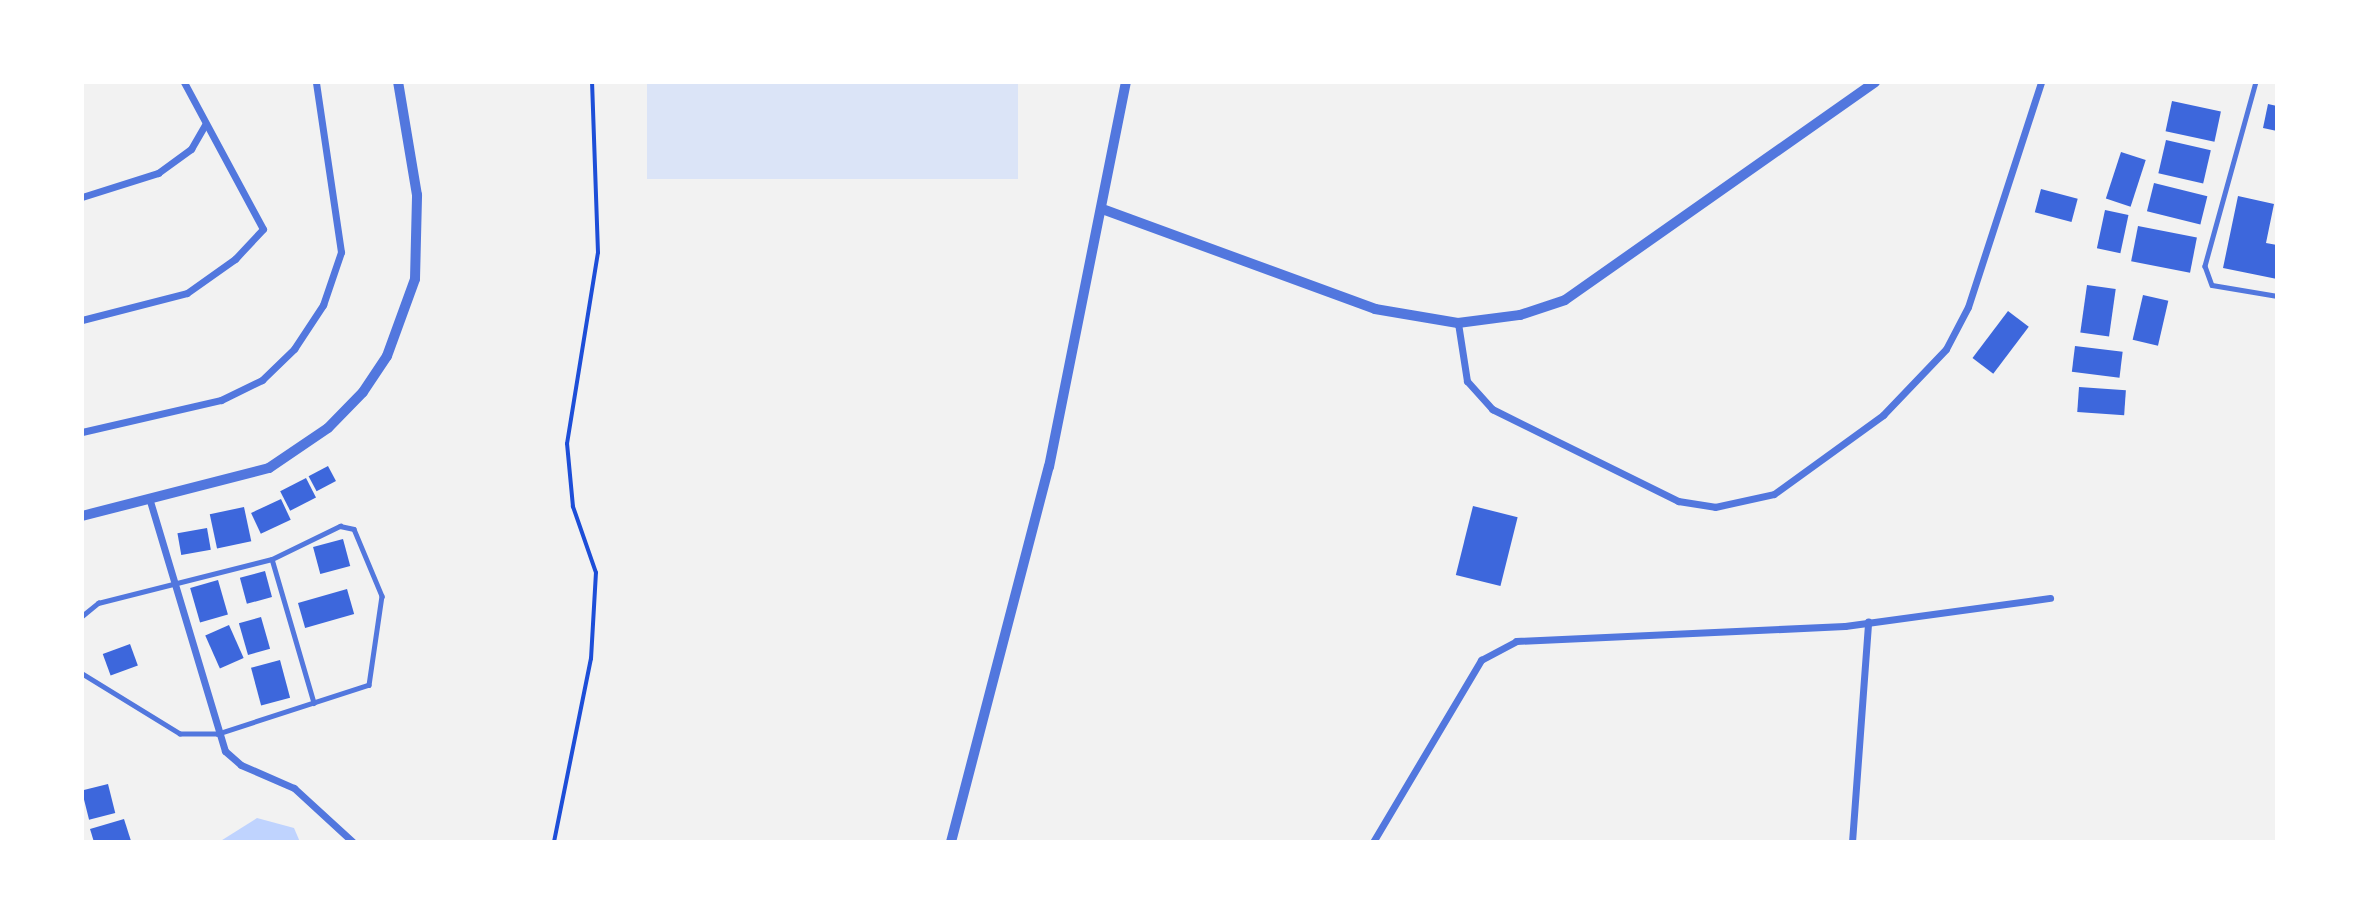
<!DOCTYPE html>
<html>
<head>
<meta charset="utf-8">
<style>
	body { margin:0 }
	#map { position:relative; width:2359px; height:924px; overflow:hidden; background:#f2f2f2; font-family:Mulish,sans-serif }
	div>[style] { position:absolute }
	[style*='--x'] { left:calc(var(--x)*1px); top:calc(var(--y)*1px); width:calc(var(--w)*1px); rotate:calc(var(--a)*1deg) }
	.green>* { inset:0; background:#dbe4f7; transform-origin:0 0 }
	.water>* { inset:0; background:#bfd3fe }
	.building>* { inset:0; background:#3d67dc; transform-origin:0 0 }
	.path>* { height:3.5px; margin:-1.75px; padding:0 1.75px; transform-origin:1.75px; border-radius:1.75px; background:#1d4ed8 }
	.service>* { height:4.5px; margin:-2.25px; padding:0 2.25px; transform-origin:2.25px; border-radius:2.25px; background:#5277de }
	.minor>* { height:7px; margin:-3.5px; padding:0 3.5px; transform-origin:3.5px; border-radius:3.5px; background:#5277de }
	.tertiary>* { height:10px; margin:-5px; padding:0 5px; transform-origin:5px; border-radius:5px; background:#5277de }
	span { translate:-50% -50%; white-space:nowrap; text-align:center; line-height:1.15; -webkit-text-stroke:6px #fff; paint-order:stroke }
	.frame { position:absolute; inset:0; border:84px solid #fff; pointer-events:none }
</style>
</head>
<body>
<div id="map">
	<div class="green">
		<i style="left:647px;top:82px;width:371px;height:97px"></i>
	</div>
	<div class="water">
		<i style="clip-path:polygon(257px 818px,294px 828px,300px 842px,219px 842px)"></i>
	</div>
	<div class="building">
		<i style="left:2172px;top:101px;width:50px;height:31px;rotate:12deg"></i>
		<i style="clip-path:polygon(2268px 104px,2277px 106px,2277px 131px,2263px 128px)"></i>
		<i style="left:2166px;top:140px;width:46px;height:34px;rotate:13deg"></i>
		<i style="left:2121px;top:152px;width:26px;height:49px;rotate:18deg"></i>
		<i style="left:2154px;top:183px;width:55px;height:29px;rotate:14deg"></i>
		<i style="left:2041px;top:189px;width:38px;height:24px;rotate:15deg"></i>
		<i style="clip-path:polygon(2238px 196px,2274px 204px,2266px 243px,2277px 245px,2277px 279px,2223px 268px)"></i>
		<i style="left:2105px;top:210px;width:24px;height:39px;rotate:12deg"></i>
		<i style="left:2138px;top:226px;width:60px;height:36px;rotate:11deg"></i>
		<i style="left:2087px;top:285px;width:29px;height:48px;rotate:8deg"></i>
		<i style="left:2143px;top:295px;width:26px;height:46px;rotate:13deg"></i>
		<i style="left:2008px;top:311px;width:26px;height:59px;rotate:37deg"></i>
		<i style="left:2075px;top:346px;width:48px;height:26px;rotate:7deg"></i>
		<i style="left:2079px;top:387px;width:47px;height:25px;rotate:4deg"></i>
		<i style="left:328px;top:466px;width:17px;height:22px;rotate:62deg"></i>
		<i style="left:306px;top:478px;width:22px;height:29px;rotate:63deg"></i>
		<i style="left:281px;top:499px;width:23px;height:33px;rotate:65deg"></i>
		<i style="left:1473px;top:506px;width:46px;height:71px;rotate:14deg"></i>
		<i style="left:244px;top:507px;width:35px;height:35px;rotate:78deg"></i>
		<i style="left:207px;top:528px;width:22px;height:30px;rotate:80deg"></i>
		<i style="left:343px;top:539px;width:28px;height:31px;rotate:75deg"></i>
		<i style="left:265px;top:571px;width:27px;height:26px;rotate:75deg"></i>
		<i style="left:218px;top:580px;width:36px;height:29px;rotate:74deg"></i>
		<i style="left:347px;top:589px;width:26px;height:51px;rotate:74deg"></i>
		<i style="left:261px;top:617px;width:33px;height:23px;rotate:74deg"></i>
		<i style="left:229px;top:625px;width:36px;height:26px;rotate:66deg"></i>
		<i style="left:130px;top:644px;width:23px;height:29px;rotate:70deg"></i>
		<i style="left:280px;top:660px;width:39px;height:30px;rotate:75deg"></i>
		<i style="left:108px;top:784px;width:30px;height:27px;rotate:76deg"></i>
		<i style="clip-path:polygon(124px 819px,131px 841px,94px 842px,90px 829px)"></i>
	</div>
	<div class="path">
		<i style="--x:554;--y:842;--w:187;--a:-78.6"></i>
		<i style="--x:591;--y:659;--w:86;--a:-86.7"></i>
		<i style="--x:596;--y:573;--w:70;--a:-109.2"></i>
		<i style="--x:573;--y:507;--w:63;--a:-95.4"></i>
		<i style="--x:567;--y:444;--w:193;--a:-80.8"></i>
		<i style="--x:598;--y:253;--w:171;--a:-92"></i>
	</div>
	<div class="service">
		<i style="--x:2256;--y:82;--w:191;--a:105.5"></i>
		<i style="--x:2205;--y:266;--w:20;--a:70"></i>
		<i style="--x:2212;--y:285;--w:66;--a:9.6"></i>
		<i style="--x:272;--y:559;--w:150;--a:73.7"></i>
		<i style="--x:82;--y:616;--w:21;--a:-39"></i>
		<i style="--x:98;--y:603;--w:179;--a:-14.2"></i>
		<i style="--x:272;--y:559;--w:76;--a:-25.9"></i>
		<i style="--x:340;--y:526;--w:14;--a:12"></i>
		<i style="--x:354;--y:529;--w:73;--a:67.3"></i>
		<i style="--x:382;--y:596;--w:90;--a:98.3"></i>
		<i style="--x:369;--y:685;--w:159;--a:162"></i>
		<i style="--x:218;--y:734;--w:38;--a:180"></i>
		<i style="--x:180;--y:734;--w:115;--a:-148.5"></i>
	</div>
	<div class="minor">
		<i style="--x:82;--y:197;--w:80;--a:-17.5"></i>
		<i style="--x:158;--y:173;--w:41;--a:-36"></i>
		<i style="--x:191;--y:149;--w:28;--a:-60"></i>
		<i style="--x:82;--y:320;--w:108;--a:-14.4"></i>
		<i style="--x:187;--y:293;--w:59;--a:-35.3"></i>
		<i style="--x:235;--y:259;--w:41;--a:-47"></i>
		<i style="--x:263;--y:229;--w:167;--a:-118.3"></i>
		<i style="--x:1458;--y:323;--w:59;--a:81.2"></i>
		<i style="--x:1467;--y:381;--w:38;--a:48"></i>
		<i style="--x:1492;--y:409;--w:208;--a:26.3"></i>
		<i style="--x:1678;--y:501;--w:37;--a:9"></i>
		<i style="--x:1715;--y:507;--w:60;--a:-12.4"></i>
		<i style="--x:1774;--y:494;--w:135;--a:-35.9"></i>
		<i style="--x:1883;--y:415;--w:91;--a:-46.3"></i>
		<i style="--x:1946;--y:349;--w:47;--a:-62.4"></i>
		<i style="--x:1968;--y:307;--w:237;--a:-72"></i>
		<i style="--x:82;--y:432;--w:143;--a:-13"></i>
		<i style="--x:221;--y:400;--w:46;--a:-26"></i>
		<i style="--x:262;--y:380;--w:45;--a:-44.1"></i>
		<i style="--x:294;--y:349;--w:53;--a:-56.6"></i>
		<i style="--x:323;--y:305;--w:56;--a:-71.2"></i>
		<i style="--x:341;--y:252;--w:172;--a:-98.4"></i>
		<i style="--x:150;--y:501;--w:261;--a:73.3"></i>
		<i style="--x:225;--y:751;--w:21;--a:41"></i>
		<i style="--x:241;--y:765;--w:58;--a:23.5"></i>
		<i style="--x:294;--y:788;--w:80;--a:42.5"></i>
		<i style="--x:1373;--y:842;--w:212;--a:-59.3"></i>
		<i style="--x:1481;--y:660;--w:40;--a:-28"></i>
		<i style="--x:1516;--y:641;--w:329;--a:-2.6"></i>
		<i style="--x:1845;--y:626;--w:207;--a:-7.8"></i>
		<i style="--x:1852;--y:842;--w:221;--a:-85.8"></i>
	</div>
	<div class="tertiary">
		<i style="--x:1105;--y:210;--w:288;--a:20.1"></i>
		<i style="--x:1375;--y:309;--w:84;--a:9.6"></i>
		<i style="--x:1458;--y:323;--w:63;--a:-7.4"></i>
		<i style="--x:1520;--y:315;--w:47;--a:-18.4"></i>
		<i style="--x:1565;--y:300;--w:379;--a:-35.1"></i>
		<i style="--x:82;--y:516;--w:193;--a:-14.4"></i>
		<i style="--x:269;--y:468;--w:71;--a:-34.1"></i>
		<i style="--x:328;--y:428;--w:50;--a:-45.8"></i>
		<i style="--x:363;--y:392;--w:43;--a:-56.3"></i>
		<i style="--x:387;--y:356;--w:82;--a:-70"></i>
		<i style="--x:415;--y:279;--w:84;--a:-88.6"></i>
		<i style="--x:417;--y:195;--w:115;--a:-99.5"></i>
		<i style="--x:951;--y:842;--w:388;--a:-75.4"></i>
		<i style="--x:1049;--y:467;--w:393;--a:-78.7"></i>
	</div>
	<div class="frame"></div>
</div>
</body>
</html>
